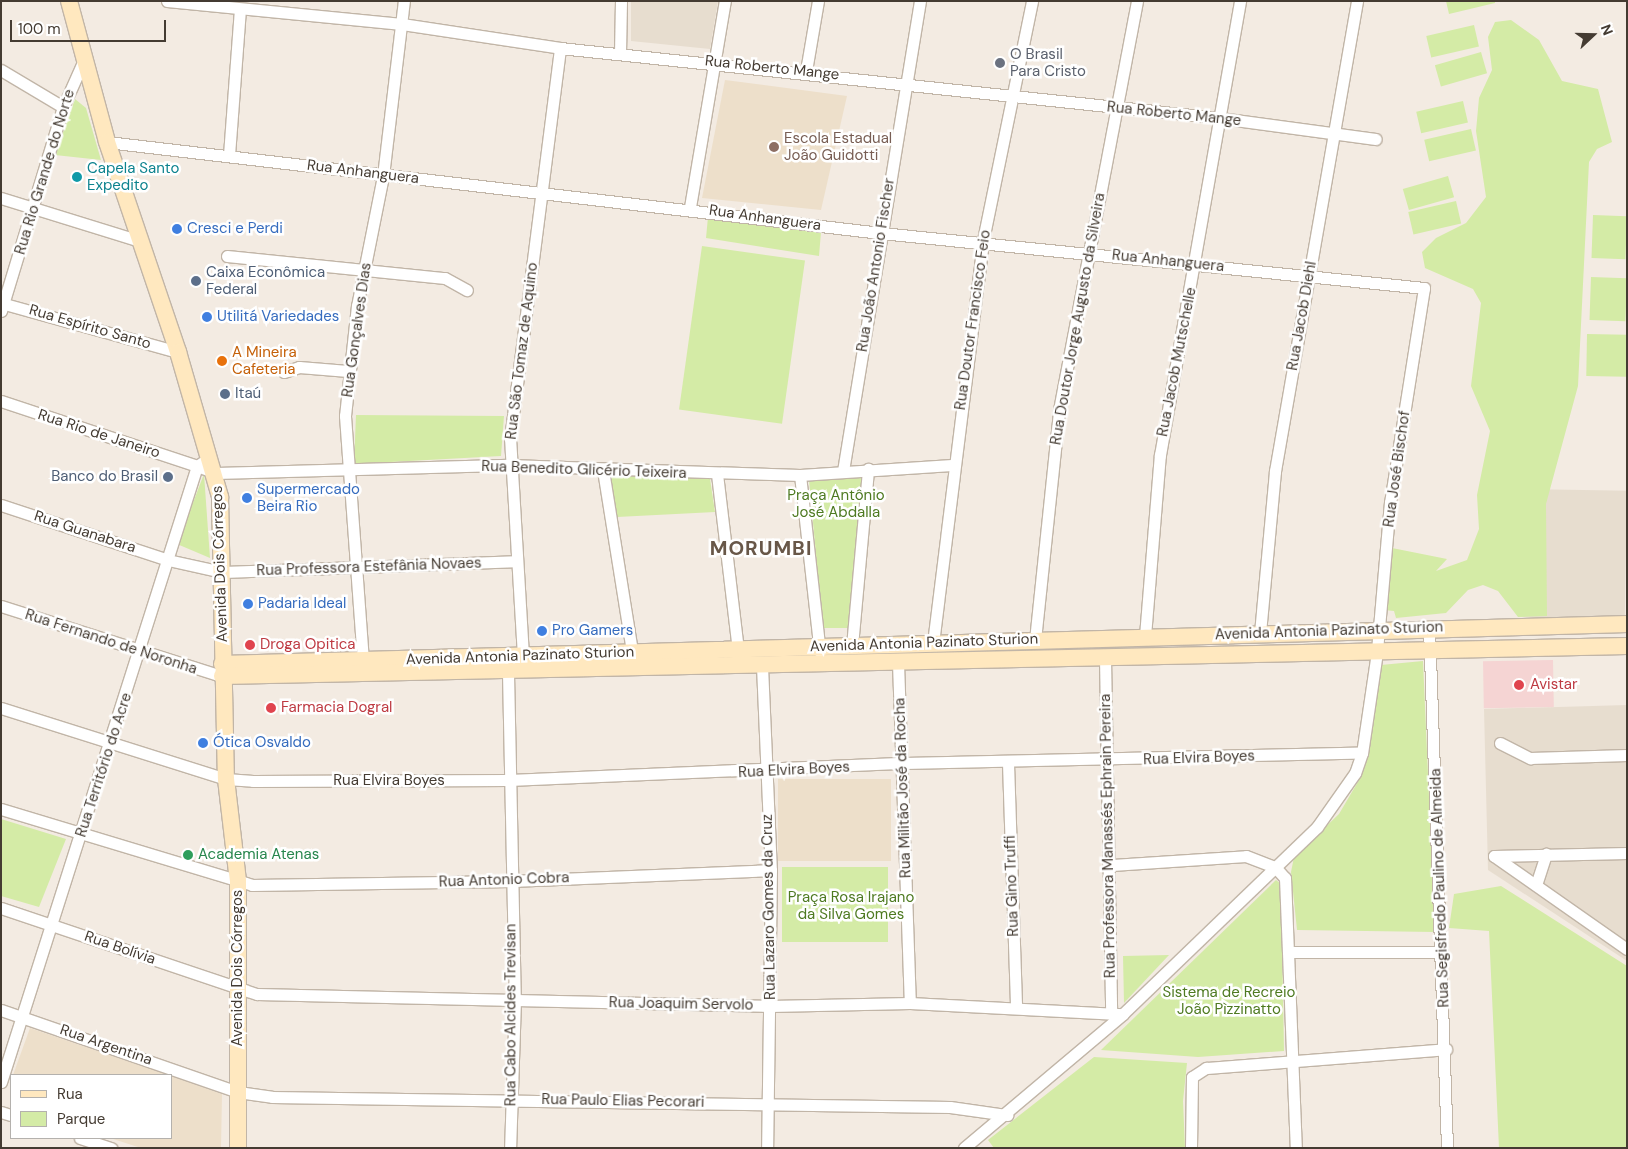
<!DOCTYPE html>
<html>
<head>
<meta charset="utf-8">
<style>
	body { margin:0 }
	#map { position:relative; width:1628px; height:1149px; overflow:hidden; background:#f3ebe2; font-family:"DM Sans",sans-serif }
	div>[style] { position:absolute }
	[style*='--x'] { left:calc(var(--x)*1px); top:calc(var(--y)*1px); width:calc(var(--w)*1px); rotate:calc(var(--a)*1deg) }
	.residential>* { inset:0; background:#e7ddcf; transform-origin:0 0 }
	.education>* { inset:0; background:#eddfca; transform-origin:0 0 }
	.medical>* { inset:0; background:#f5d4d3; transform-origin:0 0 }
	.green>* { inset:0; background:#d4eba6; transform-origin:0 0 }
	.roads { filter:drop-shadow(1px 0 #c1b5a7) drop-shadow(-1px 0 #c1b5a7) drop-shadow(0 1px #c1b5a7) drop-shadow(0 -1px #c1b5a7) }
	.street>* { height:11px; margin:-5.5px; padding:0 5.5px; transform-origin:5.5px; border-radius:5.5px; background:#fff }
	.secondary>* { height:16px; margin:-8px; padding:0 8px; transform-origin:8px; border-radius:8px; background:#ffe8bf }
	.dots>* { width:14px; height:14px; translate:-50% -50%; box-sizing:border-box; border:2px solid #fff; border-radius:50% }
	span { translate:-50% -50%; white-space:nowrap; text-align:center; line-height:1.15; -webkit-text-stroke:5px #fff; paint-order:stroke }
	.worship-label { font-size:15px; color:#5b616d }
	.left { translate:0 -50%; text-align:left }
	.street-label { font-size:15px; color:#443b32 }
	.education-label { font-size:15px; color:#785e54 }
	.culture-label { font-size:15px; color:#0d838f }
	.shop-label { font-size:15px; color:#366cbe }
	.service-label { font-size:15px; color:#4e5e75 }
	.right { translate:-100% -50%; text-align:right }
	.food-label { font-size:15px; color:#c56008 }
	.park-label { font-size:15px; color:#4e7a21 }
	.health-label { font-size:15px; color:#be3a42 }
	.leisure-label { font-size:15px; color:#27864d }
	.district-label { font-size:20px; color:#685748; font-weight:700; letter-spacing:1px }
	.frame { position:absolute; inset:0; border:2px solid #443b32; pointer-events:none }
	.legend { position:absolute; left:10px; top:1074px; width:162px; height:65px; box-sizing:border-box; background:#fff; border:1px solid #b4b1ad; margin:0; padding:6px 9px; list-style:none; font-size:15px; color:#443b32 }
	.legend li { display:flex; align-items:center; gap:10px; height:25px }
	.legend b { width:25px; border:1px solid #b4b1ad }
	.north { position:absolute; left:1568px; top:10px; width:50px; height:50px; -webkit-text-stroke:4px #fff; paint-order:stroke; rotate:69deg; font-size:14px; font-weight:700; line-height:20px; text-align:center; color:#443b32 }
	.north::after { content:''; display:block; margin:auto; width:18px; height:22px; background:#443b32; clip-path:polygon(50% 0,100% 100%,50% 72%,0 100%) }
	.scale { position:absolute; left:10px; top:20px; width:156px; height:22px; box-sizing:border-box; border:2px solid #443b32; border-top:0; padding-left:6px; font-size:15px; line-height:18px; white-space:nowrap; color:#443b32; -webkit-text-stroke:4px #fff; paint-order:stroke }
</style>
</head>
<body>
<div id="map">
	<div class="residential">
		<i style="clip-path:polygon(631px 1px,718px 1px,710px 49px,631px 41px)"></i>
		<i style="left:1523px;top:489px;width:104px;height:128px;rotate:1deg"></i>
		<i style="clip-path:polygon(1627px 705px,1627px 961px,1488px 870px,1484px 709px)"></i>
	</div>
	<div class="education">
		<i style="clip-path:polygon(725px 80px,847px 96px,821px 210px,702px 198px)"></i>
		<i style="left:891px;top:779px;width:82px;height:113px;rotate:90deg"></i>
		<i style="clip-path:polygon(30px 1028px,168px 1075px,13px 1075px)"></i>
		<i style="clip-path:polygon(171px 1076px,222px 1094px,221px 1148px,141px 1148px,110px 1138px,171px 1138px)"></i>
	</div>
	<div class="medical">
		<i style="left:1553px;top:660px;width:47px;height:70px;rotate:89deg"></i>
	</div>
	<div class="green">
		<i style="clip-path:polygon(1446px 1px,1495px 1px,1495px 3px,1449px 14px)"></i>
		<i style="clip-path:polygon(1511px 20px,1539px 40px,1562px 81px,1598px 89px,1612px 142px,1597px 149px,1589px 162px,1578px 386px,1546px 504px,1547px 616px,1518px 617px,1498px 591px,1483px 585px,1468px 590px,1446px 613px,1396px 618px,1394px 611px,1384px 610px,1392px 548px,1447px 559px,1436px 571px,1467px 560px,1479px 529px,1477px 495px,1490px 431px,1471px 386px,1481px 303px,1473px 289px,1425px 268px,1422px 252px,1436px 238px,1466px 223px,1486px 197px,1476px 131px,1479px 98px,1492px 70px,1488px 37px,1495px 22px)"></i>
		<i style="left:1474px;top:25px;width:22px;height:49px;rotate:77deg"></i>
		<i style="left:1481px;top:52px;width:22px;height:48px;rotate:74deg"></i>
		<i style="clip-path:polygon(75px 99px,86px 108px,101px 160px,55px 155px)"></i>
		<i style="left:1463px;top:101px;width:22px;height:48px;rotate:77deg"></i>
		<i style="left:1471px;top:129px;width:22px;height:48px;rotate:77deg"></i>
		<i style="left:1448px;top:176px;width:22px;height:47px;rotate:74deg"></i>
		<i style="left:1456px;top:201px;width:23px;height:49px;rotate:77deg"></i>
		<i style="left:1593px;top:215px;width:34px;height:43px;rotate:2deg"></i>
		<i style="clip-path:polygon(708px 217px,821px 232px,819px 256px,706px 238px)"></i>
		<i style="left:702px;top:246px;width:104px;height:165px;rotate:8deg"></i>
		<i style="left:1591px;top:277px;width:36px;height:43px;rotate:2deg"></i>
		<i style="left:1587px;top:334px;width:40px;height:42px;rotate:1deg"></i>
		<i style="clip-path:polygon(356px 415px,504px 416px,501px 456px,354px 464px)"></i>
		<i style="clip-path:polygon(204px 474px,210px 558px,177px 544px)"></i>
		<i style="clip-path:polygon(610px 474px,710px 479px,715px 512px,617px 517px)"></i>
		<i style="clip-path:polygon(864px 477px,848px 628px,823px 628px,809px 480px)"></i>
		<i style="clip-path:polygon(1423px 661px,1435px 932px,1297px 930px,1291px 872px,1294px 857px,1339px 814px,1359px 780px,1381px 665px)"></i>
		<i style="clip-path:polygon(1px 819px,66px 839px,39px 907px,1px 896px)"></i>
		<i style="left:888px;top:867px;width:75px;height:106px;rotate:90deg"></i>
		<i style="clip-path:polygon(1276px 880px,1281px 884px,1284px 1051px,1198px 1057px,1101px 1050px)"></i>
		<i style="clip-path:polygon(1501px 886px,1627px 966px,1627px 1148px,1499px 1148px,1489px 931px,1449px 928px,1454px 894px)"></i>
		<i style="clip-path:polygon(1169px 955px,1124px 1003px,1123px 956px)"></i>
		<i style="clip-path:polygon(1094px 1057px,1187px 1063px,1183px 1101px,1185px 1148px,994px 1148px,988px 1140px)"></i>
	</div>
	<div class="roads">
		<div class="street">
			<i style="--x:167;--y:1;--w:236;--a:5.6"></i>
			<i style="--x:402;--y:24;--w:160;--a:8.6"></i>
			<i style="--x:560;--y:48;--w:664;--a:6.05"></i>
			<i style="--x:1220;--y:118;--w:157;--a:7.7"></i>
			<i style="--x:620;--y:53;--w:52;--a:-88.9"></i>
			<i style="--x:1;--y:70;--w:72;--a:30.8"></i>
			<i style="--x:806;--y:71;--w:71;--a:-80.3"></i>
			<i style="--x:107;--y:142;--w:779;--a:6.71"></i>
			<i style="--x:881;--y:233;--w:546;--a:5.78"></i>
			<i style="--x:1424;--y:288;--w:217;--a:99"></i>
			<i style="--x:1390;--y:502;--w:151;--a:95"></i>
			<i style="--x:1377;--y:652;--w:102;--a:98.4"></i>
			<i style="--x:1362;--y:753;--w:21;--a:109"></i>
			<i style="--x:1355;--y:773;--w:66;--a:125.1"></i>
			<i style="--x:1317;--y:827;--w:269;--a:136.1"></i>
			<i style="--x:1123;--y:1014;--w:208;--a:139.9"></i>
			<i style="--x:229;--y:155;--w:146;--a:-85.7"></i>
			<i style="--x:1;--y:198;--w:145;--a:17.2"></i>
			<i style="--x:690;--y:207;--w:209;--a:-80.4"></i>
			<i style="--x:227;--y:256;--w:219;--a:5.8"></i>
			<i style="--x:445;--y:278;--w:25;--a:29"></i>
			<i style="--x:1;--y:303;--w:184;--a:15.5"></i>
			<i style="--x:1;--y:311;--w:213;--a:-73.1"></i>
			<i style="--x:63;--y:107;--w:49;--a:-66"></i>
			<i style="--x:284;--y:372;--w:16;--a:-18"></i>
			<i style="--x:299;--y:367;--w:49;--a:4.7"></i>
			<i style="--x:1;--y:401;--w:206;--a:18.3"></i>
			<i style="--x:197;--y:466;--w:7;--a:-34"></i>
			<i style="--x:603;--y:470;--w:184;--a:80.9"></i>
			<i style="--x:843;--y:471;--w:476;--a:-80.7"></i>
			<i style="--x:717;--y:474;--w:176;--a:83.2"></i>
			<i style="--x:800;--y:475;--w:178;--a:83.6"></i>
			<i style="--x:1;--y:505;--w:176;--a:18.2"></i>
			<i style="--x:168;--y:560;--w:55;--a:12.5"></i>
			<i style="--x:222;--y:572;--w:294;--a:-2.1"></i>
			<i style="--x:1;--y:606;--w:232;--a:17.6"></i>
			<i style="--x:1429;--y:627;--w:521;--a:88.02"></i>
			<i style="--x:1260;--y:633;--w:163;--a:-84.7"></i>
			<i style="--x:1275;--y:471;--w:477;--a:-80.1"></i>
			<i style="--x:1145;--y:636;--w:182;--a:-85.3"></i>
			<i style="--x:1160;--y:455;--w:461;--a:-80"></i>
			<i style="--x:1035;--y:640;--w:231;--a:-84"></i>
			<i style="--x:1059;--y:410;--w:416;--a:-79.2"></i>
			<i style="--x:933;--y:643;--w:406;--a:-82.9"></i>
			<i style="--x:983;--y:240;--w:244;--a:-78.4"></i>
			<i style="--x:852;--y:646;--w:178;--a:-84.8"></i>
			<i style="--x:523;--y:656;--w:217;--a:-93.4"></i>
			<i style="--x:510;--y:439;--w:394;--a:-82.7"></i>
			<i style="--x:1105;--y:658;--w:356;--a:89"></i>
			<i style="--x:363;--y:661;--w:246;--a:-94.2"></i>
			<i style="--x:345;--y:416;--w:111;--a:-83.8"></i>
			<i style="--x:357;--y:306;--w:133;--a:-78.7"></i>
			<i style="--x:383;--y:176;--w:176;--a:-83.2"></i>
			<i style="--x:898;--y:663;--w:340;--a:88"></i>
			<i style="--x:762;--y:666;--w:204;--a:87.5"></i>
			<i style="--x:771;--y:870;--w:278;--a:90.8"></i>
			<i style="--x:508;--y:673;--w:327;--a:88.8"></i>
			<i style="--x:515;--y:1000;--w:148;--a:91.9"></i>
			<i style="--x:1;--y:708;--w:236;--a:17.5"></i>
			<i style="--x:226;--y:779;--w:27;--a:4"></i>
			<i style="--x:253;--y:781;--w:256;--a:-0.2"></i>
			<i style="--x:509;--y:780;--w:395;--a:-2.5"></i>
			<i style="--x:904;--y:763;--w:458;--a:-1.3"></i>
			<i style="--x:1500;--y:743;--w:34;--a:27"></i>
			<i style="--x:1530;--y:758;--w:97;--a:-1.8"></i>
			<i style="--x:1008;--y:763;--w:245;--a:88.1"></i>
			<i style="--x:1;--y:809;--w:262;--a:16.8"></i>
			<i style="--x:252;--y:885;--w:259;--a:-0.9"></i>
			<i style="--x:511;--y:881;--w:260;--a:-2.4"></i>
			<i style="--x:1494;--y:856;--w:162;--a:35"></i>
			<i style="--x:1494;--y:856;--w:133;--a:-1.3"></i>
			<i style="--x:1112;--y:865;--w:134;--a:-3.8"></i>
			<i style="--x:1246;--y:856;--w:31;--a:21"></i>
			<i style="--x:1275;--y:867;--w:15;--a:48"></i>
			<i style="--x:1285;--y:878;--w:270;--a:87.7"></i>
			<i style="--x:1536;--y:885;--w:33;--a:-72"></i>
			<i style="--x:1;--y:908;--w:270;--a:18.6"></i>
			<i style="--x:257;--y:994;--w:513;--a:1.34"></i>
			<i style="--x:770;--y:1006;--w:140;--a:-1.2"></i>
			<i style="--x:910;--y:1003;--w:213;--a:3"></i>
			<i style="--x:1289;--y:952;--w:153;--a:0"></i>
			<i style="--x:1;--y:1010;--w:251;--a:19.1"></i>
			<i style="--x:238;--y:1092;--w:34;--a:8"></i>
			<i style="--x:272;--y:1097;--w:678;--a:0.85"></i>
			<i style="--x:950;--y:1107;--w:58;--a:8"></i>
			<i style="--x:1;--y:1082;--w:646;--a:-72.35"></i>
			<i style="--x:197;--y:466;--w:20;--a:20"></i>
			<i style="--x:216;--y:473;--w:294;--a:-1.6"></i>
			<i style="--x:510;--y:465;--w:290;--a:2"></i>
			<i style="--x:800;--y:475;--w:152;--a:-3.8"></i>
			<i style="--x:1;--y:1112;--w:10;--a:17"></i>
			<i style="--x:80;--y:1138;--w:33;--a:18"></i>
			<i style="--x:1191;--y:1148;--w:71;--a:-89.2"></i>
			<i style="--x:1192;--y:1077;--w:17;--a:-33"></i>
			<i style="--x:1206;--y:1068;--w:241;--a:-4.5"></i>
		</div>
		<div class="secondary">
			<i style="--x:69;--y:1;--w:146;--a:74.9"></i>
			<i style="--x:107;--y:142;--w:222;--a:71.3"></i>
			<i style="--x:178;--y:352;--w:151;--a:73.8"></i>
			<i style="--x:220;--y:497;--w:282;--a:88.8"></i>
			<i style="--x:226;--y:779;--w:103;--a:83.3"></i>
			<i style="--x:238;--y:881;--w:267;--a:90"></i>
			<i style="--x:222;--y:664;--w:1406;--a:-1.63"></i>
			<i style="--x:222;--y:676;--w:1405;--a:-1.22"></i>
		</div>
	</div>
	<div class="dots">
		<i style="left:1000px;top:63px;background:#6b7280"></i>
		<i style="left:774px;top:147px;background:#8d6e63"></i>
		<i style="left:77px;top:177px;background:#0f9aa8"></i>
		<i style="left:177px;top:229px;background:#3f7fe0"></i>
		<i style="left:196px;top:281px;background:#5c6f8a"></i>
		<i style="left:207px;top:317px;background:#3f7fe0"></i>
		<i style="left:222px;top:361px;background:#e8710a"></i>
		<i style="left:225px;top:394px;background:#5c6f8a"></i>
		<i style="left:168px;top:477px;background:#5c6f8a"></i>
		<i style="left:247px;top:498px;background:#3f7fe0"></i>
		<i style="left:248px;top:604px;background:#3f7fe0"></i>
		<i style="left:542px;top:631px;background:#3f7fe0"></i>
		<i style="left:250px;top:645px;background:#e0444e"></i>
		<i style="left:1519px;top:685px;background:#e0444e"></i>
		<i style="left:271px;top:708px;background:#e0444e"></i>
		<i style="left:203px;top:743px;background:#3f7fe0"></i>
		<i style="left:188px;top:855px;background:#2e9e5b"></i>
	</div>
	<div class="worship-label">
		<span class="left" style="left:1010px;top:63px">O Brasil<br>Para Cristo</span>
	</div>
	<div class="street-label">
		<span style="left:772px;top:68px;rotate:6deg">Rua Roberto Mange</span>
		<span style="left:1174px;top:114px;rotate:6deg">Rua Roberto Mange</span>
		<span style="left:45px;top:172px;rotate:-73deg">Rua Rio Grande do Norte</span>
		<span style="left:363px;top:172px;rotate:7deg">Rua Anhanguera</span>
		<span style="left:765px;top:218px;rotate:8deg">Rua Anhanguera</span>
		<span style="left:1168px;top:261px;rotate:6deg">Rua Anhanguera</span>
		<span style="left:876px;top:265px;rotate:-81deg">Rua João Antonio Fischer</span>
		<span style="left:1302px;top:316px;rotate:-80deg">Rua Jacob Diehl</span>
		<span style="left:1078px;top:319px;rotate:-80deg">Rua Doutor Jorge Augusto da Silveira</span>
		<span style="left:973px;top:320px;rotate:-82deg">Rua Doutor Francisco Feio</span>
		<span style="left:90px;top:327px;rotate:16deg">Rua Espírito Santo</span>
		<span style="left:357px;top:330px;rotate:-82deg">Rua Gonçalves Dias</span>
		<span style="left:522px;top:351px;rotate:-83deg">Rua São Tomaz de Aquino</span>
		<span style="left:1177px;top:362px;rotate:-79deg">Rua Jacob Mutschelle</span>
		<span style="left:99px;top:434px;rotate:18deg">Rua Rio de Janeiro</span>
		<span style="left:1397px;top:469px;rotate:-82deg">Rua José Bischof</span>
		<span style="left:584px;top:470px;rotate:2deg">Rua Benedito Glicério Teixeira</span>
		<span style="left:85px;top:532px;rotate:18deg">Rua Guanabara</span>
		<span style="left:220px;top:564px;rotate:-92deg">Avenida Dois Córregos</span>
		<span style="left:369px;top:567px;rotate:-2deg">Rua Professora Estefânia Novaes</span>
		<span style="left:1329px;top:631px;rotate:-2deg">Avenida Antonia Pazinato Sturion</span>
		<span style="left:111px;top:642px;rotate:18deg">Rua Fernando de Noronha</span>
		<span style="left:924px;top:643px;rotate:-2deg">Avenida Antonia Pazinato Sturion</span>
		<span style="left:520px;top:656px;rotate:-2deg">Avenida Antonia Pazinato Sturion</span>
		<span style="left:1199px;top:758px;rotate:-2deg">Rua Elvira Boyes</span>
		<span style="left:104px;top:765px;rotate:-72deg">Rua Território do Acre</span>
		<span style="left:794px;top:770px;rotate:-3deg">Rua Elvira Boyes</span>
		<span style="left:389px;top:781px">Rua Elvira Boyes</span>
		<span style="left:903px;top:788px;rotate:-92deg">Rua Militão José da Rocha</span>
		<span style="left:1108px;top:836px;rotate:-91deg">Rua Professora Manassés Ephrain Pereira</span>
		<span style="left:504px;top:880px;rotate:-2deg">Rua Antonio Cobra</span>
		<span style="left:1012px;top:886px;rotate:-92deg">Rua Gino Truffi</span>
		<span style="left:1440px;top:888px;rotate:-92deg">Rua Segisfredo Paulino de Almeida</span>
		<span style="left:769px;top:907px;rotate:-91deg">Rua Lazaro Gomes da Cruz</span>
		<span style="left:120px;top:948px;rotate:19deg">Rua Bolívia</span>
		<span style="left:238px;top:968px;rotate:-90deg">Avenida Dois Córregos</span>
		<span style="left:681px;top:1004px;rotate:1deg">Rua Joaquim Servolo</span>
		<span style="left:511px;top:1015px;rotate:-90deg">Rua Cabo Alcides Trevisan</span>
		<span style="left:106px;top:1045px;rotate:19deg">Rua Argentina</span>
		<span style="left:623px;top:1101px;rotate:1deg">Rua Paulo Elias Pecorari</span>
	</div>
	<div class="education-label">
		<span class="left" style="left:784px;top:147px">Escola Estadual<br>João Guidotti</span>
	</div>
	<div class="culture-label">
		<span class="left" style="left:87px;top:177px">Capela Santo<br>Expedito</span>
	</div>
	<div class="shop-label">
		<span class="left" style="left:187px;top:229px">Cresci e Perdi</span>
		<span class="left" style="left:217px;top:317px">Utilitá Variedades</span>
		<span class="left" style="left:257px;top:498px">Supermercado<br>Beira Rio</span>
		<span class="left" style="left:258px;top:604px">Padaria Ideal</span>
		<span class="left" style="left:552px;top:631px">Pro Gamers</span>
		<span class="left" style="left:213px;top:743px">Ótica Osvaldo</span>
	</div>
	<div class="service-label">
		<span class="left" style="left:206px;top:281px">Caixa Econômica<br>Federal</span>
		<span class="left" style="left:235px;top:394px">Itaú</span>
		<span class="right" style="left:158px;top:477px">Banco do Brasil</span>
	</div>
	<div class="food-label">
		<span class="left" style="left:232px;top:361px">A Mineira<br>Cafeteria</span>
	</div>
	<div class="park-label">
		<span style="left:836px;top:504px">Praça Antônio<br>José Abdalla</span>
		<span style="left:851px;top:906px">Praça Rosa Irajano<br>da Silva Gomes</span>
		<span style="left:1229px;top:1001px">Sistema de Recreio<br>João Pìzzinatto</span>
	</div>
	<div class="health-label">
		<span class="left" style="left:260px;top:645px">Droga Opitica</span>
		<span class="left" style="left:1530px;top:685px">Avistar</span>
		<span class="left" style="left:281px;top:708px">Farmacia Dogral</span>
	</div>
	<div class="leisure-label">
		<span class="left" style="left:198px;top:855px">Academia Atenas</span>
	</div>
	<div class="district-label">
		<span style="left:761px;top:548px">MORUMBI</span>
	</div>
	<div class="frame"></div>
	<ul class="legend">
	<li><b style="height:6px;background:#ffe8bf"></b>Rua</li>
	<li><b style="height:14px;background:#d4eba6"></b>Parque</li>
	</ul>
	<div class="north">N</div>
	<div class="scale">100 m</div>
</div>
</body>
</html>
